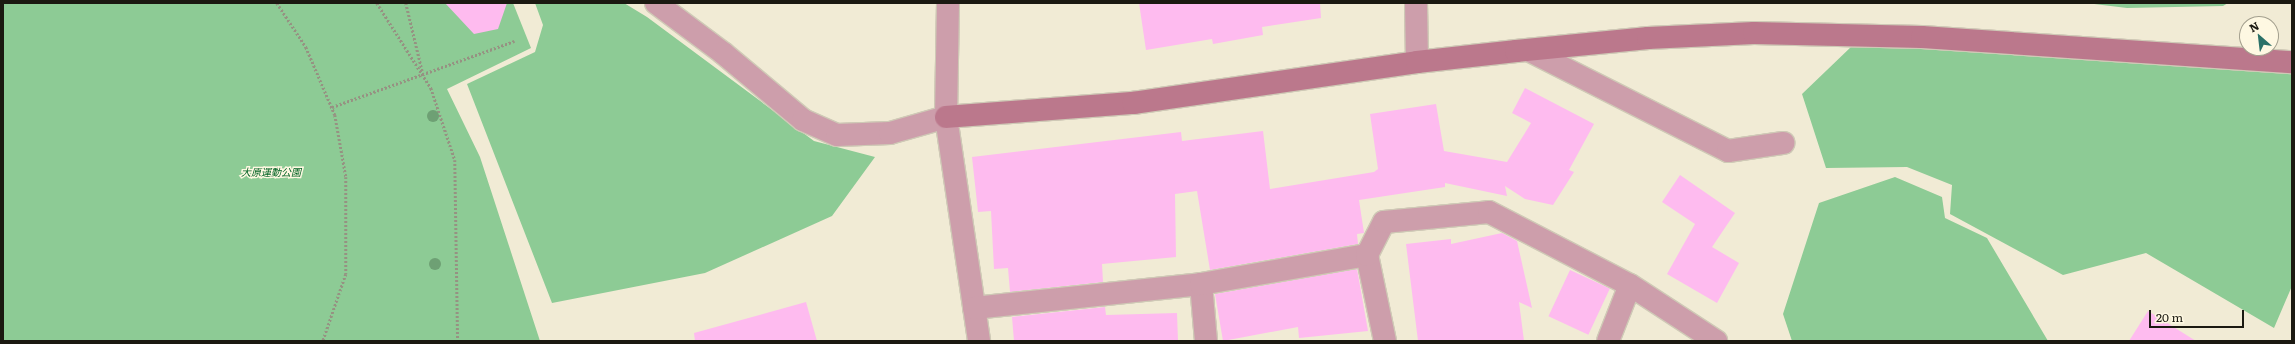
<!DOCTYPE html>
<html>
<head>
<meta charset="utf-8">
<style>
	body { margin:0 }
	#map { position:relative; width:2295px; height:344px; overflow:hidden; background:#f1ebd5; font-family:Literata,"Noto Sans JP",serif }
	div>[style] { position:absolute }
	[style*='--x'] { left:calc(var(--x)*1px); top:calc(var(--y)*1px); width:calc(var(--w)*1px); rotate:calc(var(--a)*1deg) }
	.green>* { inset:0; background:#8dcb95 }
	.building>* { inset:0; background:#febbef; transform-origin:0 0 }
	.path>* { height:2.5px; margin-top:-1.25px; transform-origin:0; background:repeating-linear-gradient(90deg,#969282 0 2px,transparent 0 4px) }
	.roads { filter:drop-shadow(1px 0 #cfc9b6) drop-shadow(-1px 0 #cfc9b6) drop-shadow(0 1px #cfc9b6) drop-shadow(0 -1px #cfc9b6) }
	.street>* { height:22px; margin:-11px; padding:0 11px; transform-origin:11px; border-radius:11px; background:#cd9eab }
	.secondary>* { height:22px; margin:-11px; padding:0 11px; transform-origin:11px; border-radius:11px; background:#bb788c }
	.trees>* { width:12px; height:12px; margin:-6px; border-radius:50%; background:#6ea074 }
	span { translate:-50% -50%; white-space:nowrap; text-align:center; line-height:1.15; -webkit-text-stroke:3px #fef8e2; paint-order:stroke }
	.park-label { font-size:10px; color:#026324; font-style:italic }
	.frame { position:absolute; inset:0; border:4px solid #1b1911; pointer-events:none }
	.north { position:absolute; left:2239px; top:16px; width:40px; height:40px; box-sizing:border-box; background:#fef8e2; border:1px solid #a39f8e; border-radius:50%; rotate:332deg; font-size:11px; font-weight:700; line-height:16px; text-align:center; color:#1b1911 }
	.north::after { content:''; display:block; margin:auto; width:14px; height:18px; background:#2a7167; clip-path:polygon(50% 0,100% 100%,50% 72%,0 100%) }
	.scale { position:absolute; left:2149px; top:310px; width:95px; height:18px; box-sizing:border-box; border:2px solid #1b1911; border-top:0; padding-left:5px; font-size:12px; line-height:14px; white-space:nowrap; color:#1b1911; -webkit-text-stroke:3px #fef8e2; paint-order:stroke }
</style>
</head>
<body>
<div id="map">
	<div class="green">
		<i style="clip-path:polygon(3px 3px,513px 3px,531px 48px,447px 89px,480px 157px,540px 341px,3px 341px)"></i>
		<i style="clip-path:polygon(535px 3px,624px 3px,647px 17px,814px 141px,875px 157px,832px 216px,705px 273px,552px 303px,467px 84px,535px 52px,543px 25px)"></i>
		<i style="clip-path:polygon(2086px 3px,2228px 3px,2223px 6px,2127px 8px)"></i>
		<i style="clip-path:polygon(1852px 46px,2043px 53px,2244px 66px,2292px 73px,2292px 286px,2274px 328px,2146px 253px,2063px 275px,1950px 214px,1952px 185px,1907px 167px,1826px 168px,1802px 94px)"></i>
		<i style="clip-path:polygon(1895px 177px,1942px 197px,1945px 218px,1987px 238px,2048px 341px,1792px 341px,1783px 314px,1819px 203px)"></i>
	</div>
	<div class="building">
		<i style="clip-path:polygon(445px 3px,507px 3px,498px 29px,474px 34px)"></i>
		<i style="clip-path:polygon(1139px 3px,1320px 3px,1321px 18px,1262px 27px,1263px 35px,1213px 44px,1212px 39px,1146px 50px)"></i>
		<i style="clip-path:polygon(1525px 88px,1594px 124px,1569px 170px,1574px 172px,1553px 205px,1525px 199px,1505px 186px,1507px 196px,1445px 183px,1445px 187px,1359px 200px,1364px 233px,1357px 234px,1358px 244px,1210px 270px,1197px 191px,1175px 194px,1176px 257px,1102px 264px,1103px 282px,1010px 292px,1008px 268px,994px 269px,991px 211px,978px 212px,972px 157px,1181px 132px,1182px 141px,1263px 131px,1270px 189px,1374px 172px,1378px 169px,1370px 114px,1436px 104px,1444px 151px,1507px 162px,1531px 123px,1512px 113px)"></i>
		<i style="clip-path:polygon(1680px 175px,1735px 213px,1712px 247px,1739px 263px,1717px 303px,1667px 274px,1695px 224px,1662px 202px)"></i>
		<i style="clip-path:polygon(1502px 233px,1517px 241px,1532px 308px,1519px 302px,1524px 341px,1418px 341px,1406px 244px,1451px 239px,1451px 244px)"></i>
		<i style="clip-path:polygon(1357px 269px,1368px 331px,1299px 338px,1298px 327px,1223px 341px,1215px 294px)"></i>
		<i style="left:1570px;top:270px;width:44px;height:51px;rotate:25deg"></i>
		<i style="clip-path:polygon(806px 302px,817px 341px,695px 341px,694px 333px)"></i>
		<i style="clip-path:polygon(1105px 307px,1106px 315px,1177px 313px,1178px 341px,1014px 341px,1012px 317px)"></i>
		<i style="clip-path:polygon(2148px 311px,2196px 341px,2129px 341px)"></i>
	</div>
	<div class="path">
		<i style="--x:277;--y:3;--w:53;--a:56.6"></i>
		<i style="--x:306;--y:47;--w:74;--a:66.9"></i>
		<i style="--x:335;--y:115;--w:63;--a:79.9"></i>
		<i style="--x:346;--y:177;--w:97;--a:90"></i>
		<i style="--x:346;--y:274;--w:71;--a:108.9"></i>
		<i style="--x:377;--y:3;--w:101;--a:57.6"></i>
		<i style="--x:431;--y:88;--w:76;--a:71.6"></i>
		<i style="--x:455;--y:160;--w:181;--a:89.1"></i>
		<i style="--x:406;--y:3;--w:73;--a:76.5"></i>
		<i style="--x:332;--y:107;--w:194;--a:-19.9"></i>
	</div>
	<div class="roads">
		<div class="street">
			<i style="--x:656;--y:3;--w:84;--a:36.7"></i>
			<i style="--x:723;--y:53;--w:104;--a:39.9"></i>
			<i style="--x:803;--y:120;--w:37;--a:24"></i>
			<i style="--x:837;--y:135;--w:53;--a:-2.2"></i>
			<i style="--x:890;--y:133;--w:58;--a:-15.9"></i>
			<i style="--x:948;--y:3;--w:114;--a:91"></i>
			<i style="--x:946;--y:117;--w:226;--a:81.6"></i>
			<i style="--x:1416;--y:3;--w:59;--a:89"></i>
			<i style="--x:1528;--y:50;--w:224;--a:26.8"></i>
			<i style="--x:1728;--y:151;--w:56;--a:-8.3"></i>
			<i style="--x:1201;--y:284;--w:57;--a:85"></i>
			<i style="--x:974;--y:308;--w:228;--a:-6"></i>
			<i style="--x:1201;--y:284;--w:169;--a:-9.9"></i>
			<i style="--x:1385;--y:341;--w:88;--a:-101.8"></i>
			<i style="--x:1367;--y:255;--w:37;--a:-63"></i>
			<i style="--x:1384;--y:222;--w:105;--a:-5.4"></i>
			<i style="--x:1489;--y:212;--w:159;--a:27.4"></i>
			<i style="--x:1630;--y:285;--w:103;--a:33.1"></i>
			<i style="--x:1608;--y:341;--w:60;--a:-68.6"></i>
		</div>
		<div class="secondary">
			<i style="--x:946;--y:117;--w:188;--a:-4.3"></i>
			<i style="--x:1133;--y:103;--w:287;--a:-8.2"></i>
			<i style="--x:1417;--y:62;--w:100;--a:-6.3"></i>
			<i style="--x:1516;--y:51;--w:133;--a:-5.6"></i>
			<i style="--x:1648;--y:38;--w:106;--a:-2.7"></i>
			<i style="--x:1754;--y:33;--w:168;--a:1.4"></i>
			<i style="--x:1922;--y:37;--w:371;--a:3.9"></i>
		</div>
	</div>
	<div class="trees">
		<i style="left:433px;top:116px"></i>
		<i style="left:435px;top:264px"></i>
	</div>
	<div class="park-label">
		<span style="left:271px;top:172px">大原運動公園</span>
	</div>
	<div class="frame"></div>
	<div class="north">N</div>
	<div class="scale">20 m</div>
</div>
</body>
</html>
